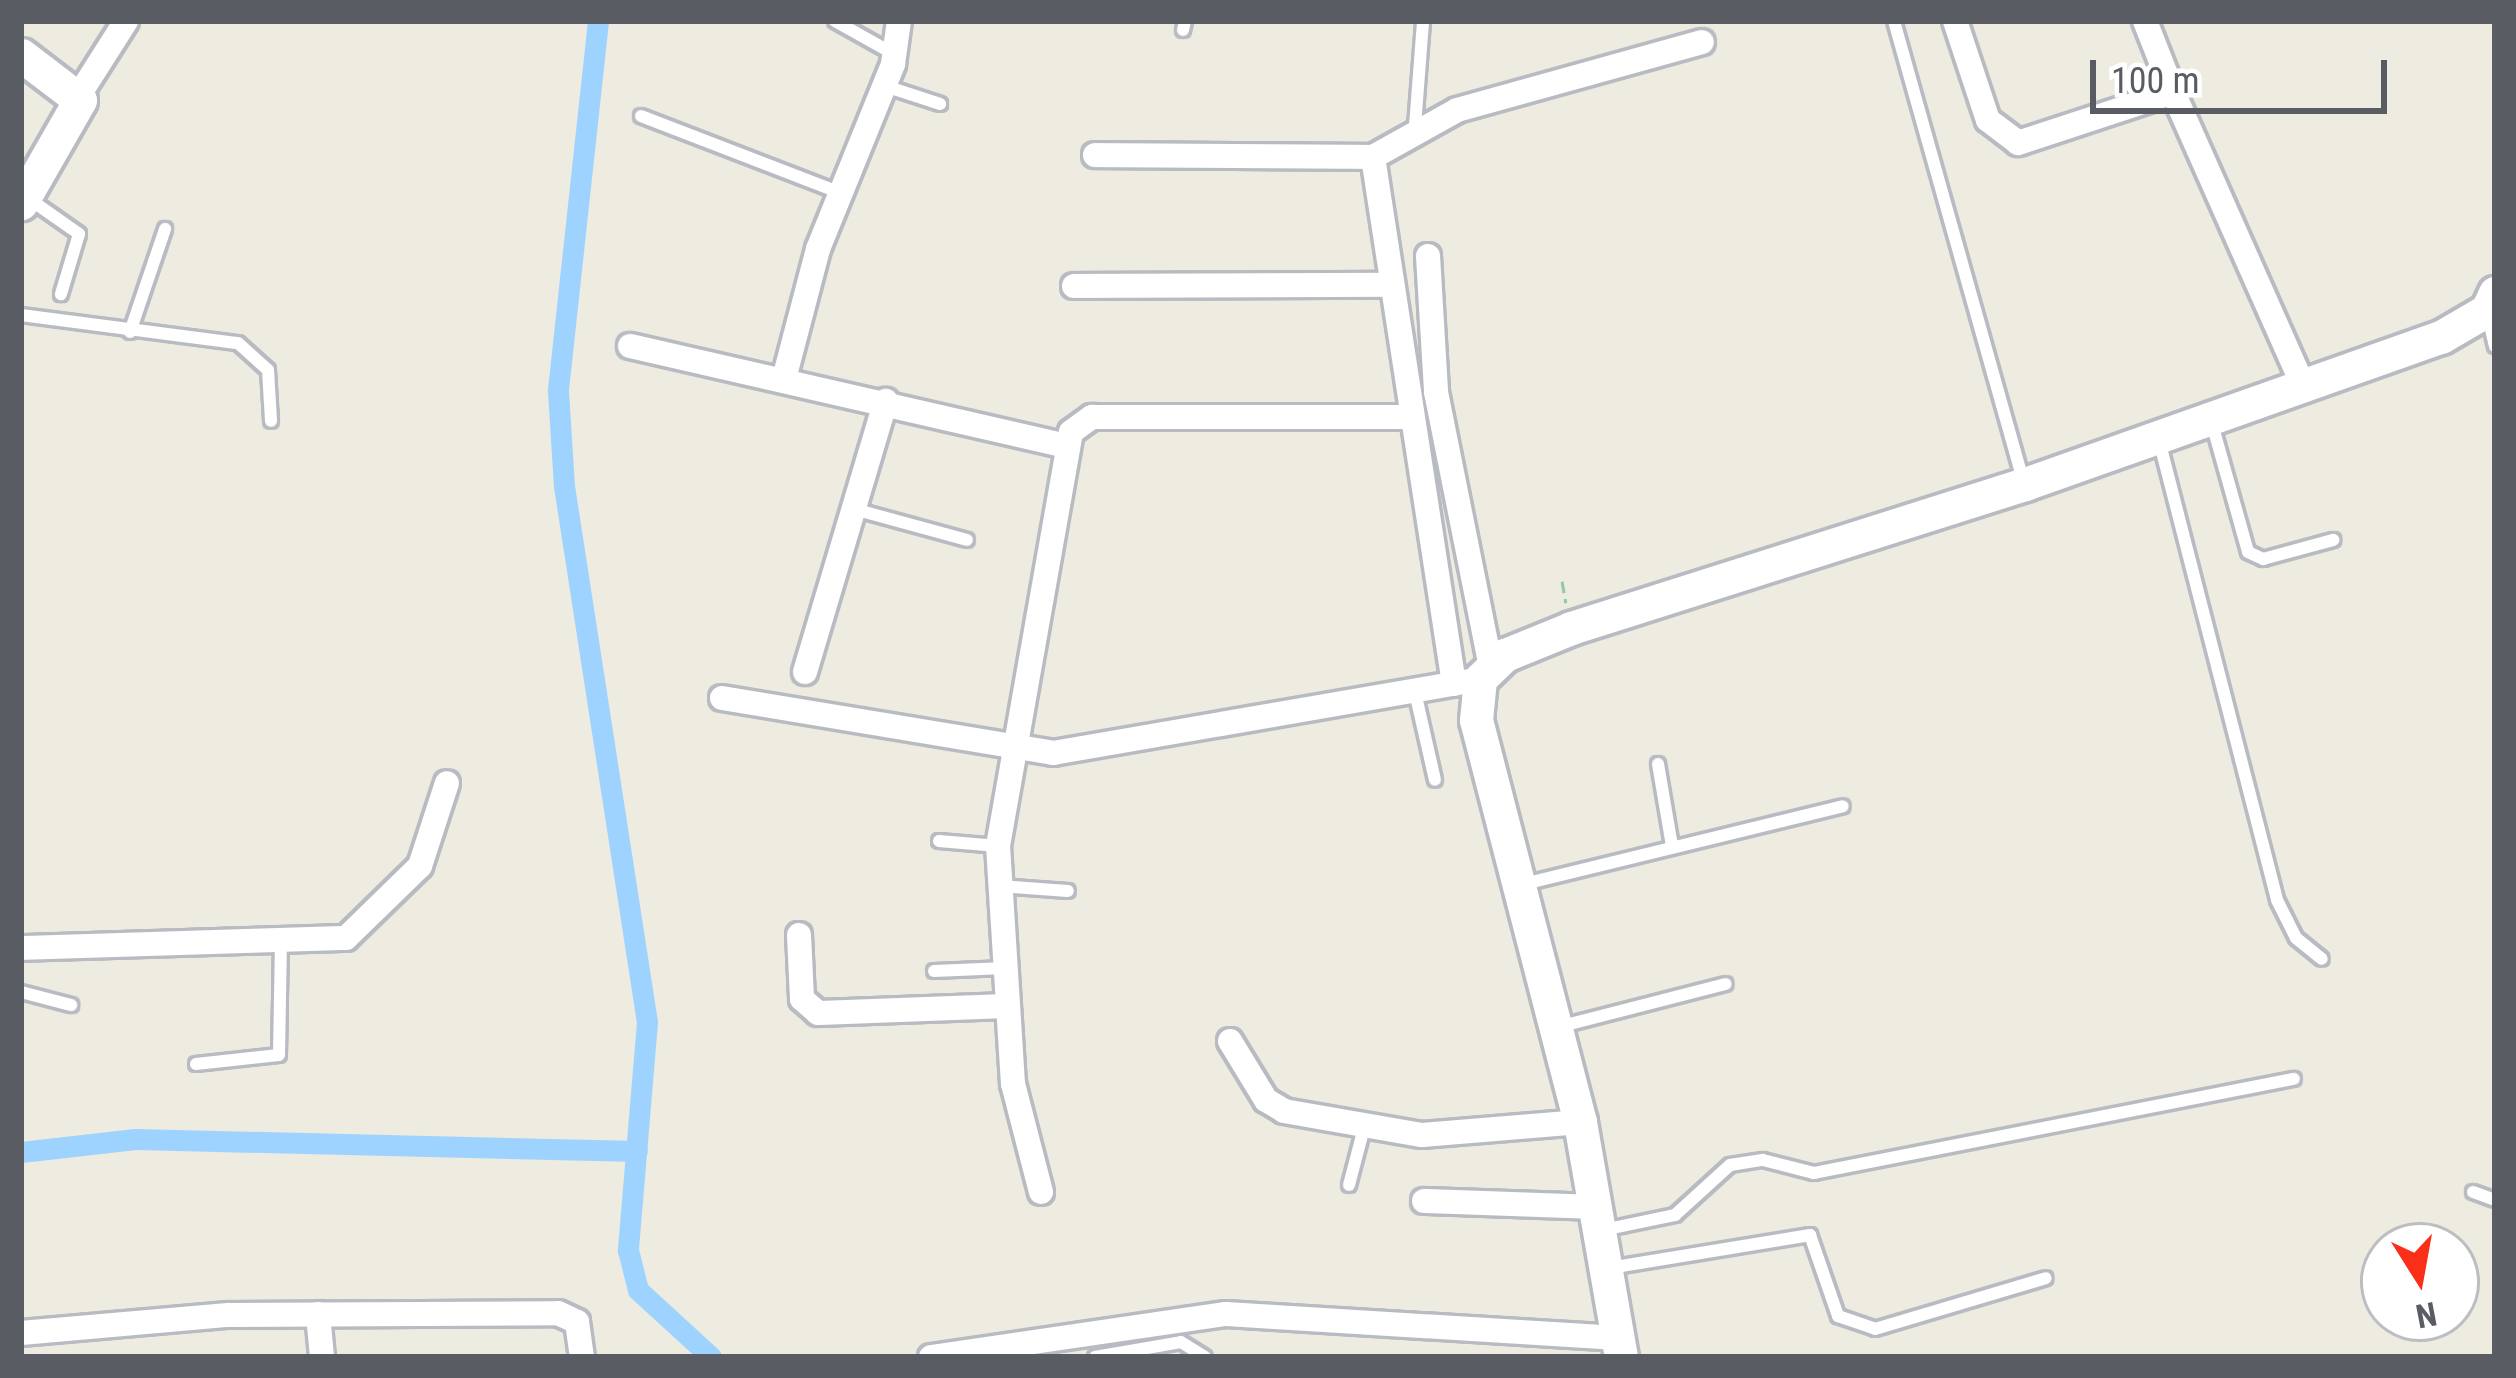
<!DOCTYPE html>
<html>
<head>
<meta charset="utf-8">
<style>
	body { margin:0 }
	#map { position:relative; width:2516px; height:1378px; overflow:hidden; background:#eeebe0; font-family:"Roboto Condensed",sans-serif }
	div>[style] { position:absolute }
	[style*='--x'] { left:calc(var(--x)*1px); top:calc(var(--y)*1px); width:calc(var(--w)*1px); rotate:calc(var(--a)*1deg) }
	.canal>* { height:21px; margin:-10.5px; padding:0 10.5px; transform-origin:10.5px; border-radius:10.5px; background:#9fd3ff }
	.path>* { height:3px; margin-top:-1.5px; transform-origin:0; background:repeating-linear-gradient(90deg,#92c9a3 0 12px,transparent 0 18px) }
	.roads { filter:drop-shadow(3px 0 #b8bbc1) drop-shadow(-3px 0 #b8bbc1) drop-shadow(0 3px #b8bbc1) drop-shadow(0 -3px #b8bbc1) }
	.lane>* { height:12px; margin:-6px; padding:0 6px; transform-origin:6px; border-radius:6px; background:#fff }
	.street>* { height:24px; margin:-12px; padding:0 12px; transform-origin:12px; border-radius:12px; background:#fff }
	.secondary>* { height:33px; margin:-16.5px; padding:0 16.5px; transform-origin:16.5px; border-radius:16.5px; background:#fff }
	span { translate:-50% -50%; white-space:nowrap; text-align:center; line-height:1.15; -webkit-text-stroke:9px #fff; paint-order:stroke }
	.frame { position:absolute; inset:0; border:24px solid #595d63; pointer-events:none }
	.north { position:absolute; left:2360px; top:1222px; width:120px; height:120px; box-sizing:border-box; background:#fff; border:3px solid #bdbec1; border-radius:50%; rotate:169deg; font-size:33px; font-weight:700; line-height:48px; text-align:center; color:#595d63 }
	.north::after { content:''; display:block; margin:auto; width:42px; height:54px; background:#fa2f1a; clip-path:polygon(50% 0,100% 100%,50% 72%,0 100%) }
	.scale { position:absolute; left:2090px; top:60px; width:297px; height:54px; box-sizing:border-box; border:6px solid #595d63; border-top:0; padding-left:15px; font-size:36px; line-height:42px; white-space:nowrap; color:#595d63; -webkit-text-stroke:9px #fff; paint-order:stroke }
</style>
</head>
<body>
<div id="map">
	<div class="canal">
		<i style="--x:598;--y:21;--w:372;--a:96.2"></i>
		<i style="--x:558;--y:391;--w:95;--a:86.4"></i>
		<i style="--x:564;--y:486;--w:542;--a:81.2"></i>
		<i style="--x:647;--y:1022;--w:229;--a:94.8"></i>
		<i style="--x:628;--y:1250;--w:41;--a:76"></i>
		<i style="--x:638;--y:1290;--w:99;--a:42.5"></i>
		<i style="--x:21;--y:1152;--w:115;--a:-6.5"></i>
		<i style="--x:135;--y:1139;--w:502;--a:1.37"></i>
	</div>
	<div class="path">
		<i style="--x:1562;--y:581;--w:22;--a:80"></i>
	</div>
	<div class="roads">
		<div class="lane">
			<i style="--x:835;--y:21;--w:68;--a:29.2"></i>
			<i style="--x:1894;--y:21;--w:479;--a:74.3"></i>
			<i style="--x:1183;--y:30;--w:9;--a:-77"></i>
			<i style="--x:885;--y:86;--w:58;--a:18.1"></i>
			<i style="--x:641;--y:116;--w:214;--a:21.1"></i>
			<i style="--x:1415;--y:126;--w:105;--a:-85.6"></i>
			<i style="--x:25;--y:196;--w:66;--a:35.1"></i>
			<i style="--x:79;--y:234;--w:63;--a:106.7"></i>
			<i style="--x:2487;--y:312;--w:35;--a:77"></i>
			<i style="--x:21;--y:315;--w:219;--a:7.4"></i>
			<i style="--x:238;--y:343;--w:40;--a:42"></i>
			<i style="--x:268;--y:370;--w:51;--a:86.6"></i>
			<i style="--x:130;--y:332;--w:109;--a:-71.2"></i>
			<i style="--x:2211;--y:420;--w:137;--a:74.3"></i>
			<i style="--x:2248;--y:552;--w:17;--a:25"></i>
			<i style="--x:2263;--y:559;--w:73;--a:-15.2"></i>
			<i style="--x:2159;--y:440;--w:475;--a:75.6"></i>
			<i style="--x:2277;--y:900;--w:42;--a:63.4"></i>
			<i style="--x:2296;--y:938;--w:33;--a:39"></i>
			<i style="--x:854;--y:509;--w:117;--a:15.3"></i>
			<i style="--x:1415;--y:692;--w:90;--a:77.2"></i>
			<i style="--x:1658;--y:764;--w:83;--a:80.3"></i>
			<i style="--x:939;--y:841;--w:59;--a:4.8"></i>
			<i style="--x:1524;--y:884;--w:328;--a:-13.7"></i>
			<i style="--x:999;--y:886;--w:69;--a:4.1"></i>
			<i style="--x:934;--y:971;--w:71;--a:-2.4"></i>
			<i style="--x:21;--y:992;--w:52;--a:14.6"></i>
			<i style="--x:1558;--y:1027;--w:173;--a:-14.4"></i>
			<i style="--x:196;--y:1064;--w:83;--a:-6.2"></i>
			<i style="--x:279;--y:1055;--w:112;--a:-89"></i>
			<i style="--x:1349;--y:1185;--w:63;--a:-75.3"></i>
			<i style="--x:2473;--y:1192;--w:23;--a:20"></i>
			<i style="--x:1603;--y:1230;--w:74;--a:-11.8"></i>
			<i style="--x:1675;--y:1215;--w:74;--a:-42.3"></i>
			<i style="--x:1730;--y:1165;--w:33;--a:-9"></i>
			<i style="--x:1763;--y:1160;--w:53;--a:14.3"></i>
			<i style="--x:1814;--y:1173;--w:489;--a:-11.1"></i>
			<i style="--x:1609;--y:1268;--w:204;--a:-9.3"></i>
			<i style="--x:1810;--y:1235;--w:86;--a:70.9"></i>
			<i style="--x:1838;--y:1316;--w:39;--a:19"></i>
			<i style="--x:1875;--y:1329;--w:178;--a:-16.6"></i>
			<i style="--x:1095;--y:1357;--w:87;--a:-9.9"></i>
			<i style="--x:1181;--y:1342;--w:28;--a:32"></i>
		</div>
		<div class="street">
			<i style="--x:1955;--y:21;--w:104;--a:71.6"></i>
			<i style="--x:1988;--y:120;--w:38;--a:37"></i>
			<i style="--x:2018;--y:143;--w:163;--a:-18.2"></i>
			<i style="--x:2173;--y:92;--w:321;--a:66.1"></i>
			<i style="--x:2145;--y:21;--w:76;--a:68.5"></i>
			<i style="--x:79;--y:95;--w:88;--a:-57.6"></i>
			<i style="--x:1095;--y:155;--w:278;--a:0.4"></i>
			<i style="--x:1373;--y:157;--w:96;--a:-29.2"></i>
			<i style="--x:1457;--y:110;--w:254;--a:-15.5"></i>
			<i style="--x:1373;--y:157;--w:533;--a:81.26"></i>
			<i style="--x:1428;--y:256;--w:136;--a:86.6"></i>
			<i style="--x:1436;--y:392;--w:281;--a:78.7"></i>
			<i style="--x:1074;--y:286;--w:312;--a:-0.2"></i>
			<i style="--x:630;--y:346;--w:446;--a:12.9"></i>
			<i style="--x:785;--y:375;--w:130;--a:-75.3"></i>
			<i style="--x:818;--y:249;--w:200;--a:-67.9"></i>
			<i style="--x:893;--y:64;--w:43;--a:-82.1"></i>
			<i style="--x:805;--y:672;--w:283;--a:-73.4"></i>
			<i style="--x:722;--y:698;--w:336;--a:9.4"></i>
			<i style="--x:1053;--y:753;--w:433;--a:-9.8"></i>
			<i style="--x:799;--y:935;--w:64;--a:87.3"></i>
			<i style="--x:802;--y:999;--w:21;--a:41"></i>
			<i style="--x:818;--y:1013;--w:190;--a:-2.1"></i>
			<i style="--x:21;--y:948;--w:325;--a:-1.8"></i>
			<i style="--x:346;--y:938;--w:103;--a:-44.2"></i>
			<i style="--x:420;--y:866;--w:87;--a:-72"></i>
			<i style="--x:1230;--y:1041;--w:69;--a:58.6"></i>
			<i style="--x:1266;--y:1100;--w:21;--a:31"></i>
			<i style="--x:1284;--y:1111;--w:140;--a:9.9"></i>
			<i style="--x:1422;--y:1135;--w:159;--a:-4.7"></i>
			<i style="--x:1041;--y:1192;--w:112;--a:-104.5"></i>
			<i style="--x:1013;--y:1084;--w:238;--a:-93.6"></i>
			<i style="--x:998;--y:846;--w:420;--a:-80"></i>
			<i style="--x:1071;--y:432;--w:26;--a:-36"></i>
			<i style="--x:1092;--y:417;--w:317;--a:0"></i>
			<i style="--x:1424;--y:1201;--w:175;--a:2"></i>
			<i style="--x:318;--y:1314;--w:43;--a:84.7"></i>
			<i style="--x:21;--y:1333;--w:208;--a:-5"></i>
			<i style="--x:228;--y:1315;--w:330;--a:-0.3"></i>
			<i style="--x:558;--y:1313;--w:21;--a:25"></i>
			<i style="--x:577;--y:1322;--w:35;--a:82"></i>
			<i style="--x:931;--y:1357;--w:298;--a:-8.3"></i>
			<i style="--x:1226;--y:1314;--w:393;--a:3.5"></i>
		</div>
		<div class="secondary">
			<i style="--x:21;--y:55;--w:74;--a:37.3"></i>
			<i style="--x:80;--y:100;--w:119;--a:119.8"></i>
			<i style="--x:1621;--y:1357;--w:239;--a:-99.9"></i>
			<i style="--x:1580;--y:1122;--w:415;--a:-104.5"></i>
			<i style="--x:1476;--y:720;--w:41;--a:-84.4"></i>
			<i style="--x:1480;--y:679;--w:35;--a:-44"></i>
			<i style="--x:1505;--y:655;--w:71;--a:-22.2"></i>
			<i style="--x:1571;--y:628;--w:476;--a:-17.6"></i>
			<i style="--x:2025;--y:484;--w:441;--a:-19.5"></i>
			<i style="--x:2441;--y:337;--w:53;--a:-30.4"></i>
			<i style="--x:2487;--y:310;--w:19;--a:-65"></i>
		</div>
	</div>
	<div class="frame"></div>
	<div class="north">N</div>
	<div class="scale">100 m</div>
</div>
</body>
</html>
